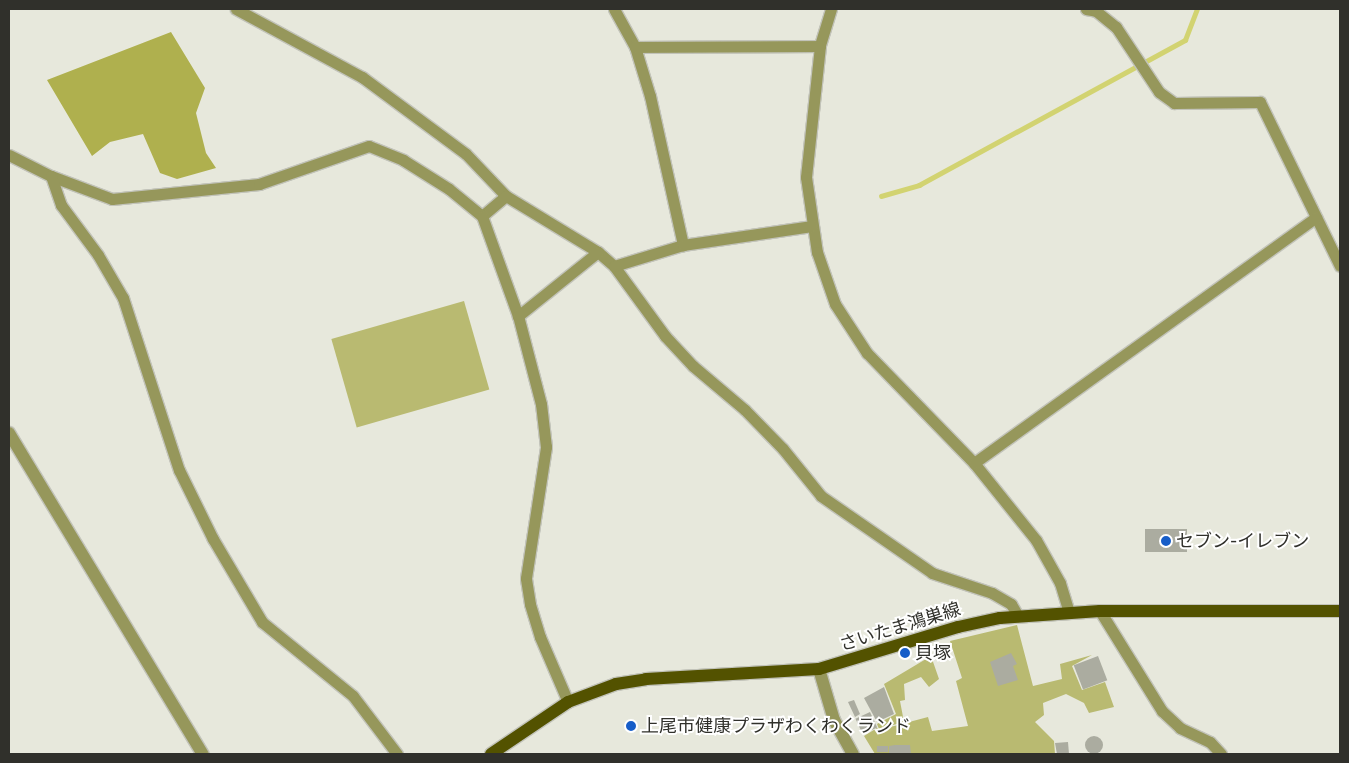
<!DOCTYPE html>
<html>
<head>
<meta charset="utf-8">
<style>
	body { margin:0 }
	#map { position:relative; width:1349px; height:763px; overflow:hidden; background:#e7e8dc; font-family:"Fira Sans","Noto Sans JP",sans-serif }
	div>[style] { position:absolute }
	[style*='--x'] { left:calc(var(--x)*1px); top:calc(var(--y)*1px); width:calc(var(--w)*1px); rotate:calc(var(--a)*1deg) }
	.green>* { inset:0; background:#b9ba71; transform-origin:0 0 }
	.forest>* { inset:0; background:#afb04e }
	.stream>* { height:4.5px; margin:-2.25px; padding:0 2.25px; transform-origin:2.25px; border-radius:2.25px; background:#d2d371 }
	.building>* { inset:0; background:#abaca0; transform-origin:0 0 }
	.round { border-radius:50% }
	.roads { filter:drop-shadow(1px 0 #c2c3b9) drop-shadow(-1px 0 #c2c3b9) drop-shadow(0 1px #c2c3b9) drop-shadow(0 -1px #c2c3b9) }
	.minor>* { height:11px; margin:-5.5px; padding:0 5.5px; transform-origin:5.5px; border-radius:5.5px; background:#96975b }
	.tertiary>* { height:12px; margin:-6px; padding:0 6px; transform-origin:6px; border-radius:6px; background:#96975b }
	.primary>* { height:12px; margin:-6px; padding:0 6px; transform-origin:6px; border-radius:6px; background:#535200 }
	.dots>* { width:14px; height:14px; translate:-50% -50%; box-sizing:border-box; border:2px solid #fff; border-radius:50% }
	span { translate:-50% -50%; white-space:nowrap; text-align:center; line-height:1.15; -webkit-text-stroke:4px #fff; paint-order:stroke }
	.poi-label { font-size:18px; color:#30302b }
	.left { translate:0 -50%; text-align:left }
	.street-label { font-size:18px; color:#30302b }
	.frame { position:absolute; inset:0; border:10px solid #30302b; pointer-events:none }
</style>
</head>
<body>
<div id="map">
	<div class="green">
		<i style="left:464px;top:301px;width:92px;height:138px;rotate:74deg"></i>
		<i style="clip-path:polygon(1017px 625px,1033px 686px,1062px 679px,1060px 664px,1092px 655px,1072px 666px,1082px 690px,1105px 682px,1114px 707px,1089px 713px,1084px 703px,1066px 694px,1043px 703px,1044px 715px,1035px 722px,1054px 741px,1055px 754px,875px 754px,864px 736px,877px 728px,879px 730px,928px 717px,932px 731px,968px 726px,956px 681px,962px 678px,950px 641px)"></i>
		<i style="clip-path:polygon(931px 656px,939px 679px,929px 687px,921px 677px,904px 684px,905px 700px,900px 701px,904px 722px,879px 729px,877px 724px,896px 714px,884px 684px)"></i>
	</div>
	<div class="forest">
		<i style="clip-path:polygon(171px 32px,205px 88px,196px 113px,206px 153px,216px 168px,177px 179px,160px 173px,143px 134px,110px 142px,92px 156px,47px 80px)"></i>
	</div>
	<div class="stream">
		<i style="--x:881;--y:196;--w:40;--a:-16"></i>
		<i style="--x:919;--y:185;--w:303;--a:-28.6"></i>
		<i style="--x:1185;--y:40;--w:33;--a:-69"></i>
	</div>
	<div class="building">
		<i style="left:1145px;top:529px;width:42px;height:23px"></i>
		<i style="clip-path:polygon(1011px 653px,1017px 664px,1013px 666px,1018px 680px,998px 686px,990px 662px)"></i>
		<i style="left:1098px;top:656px;width:26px;height:26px;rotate:69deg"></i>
		<i style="clip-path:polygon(884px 687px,894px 714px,877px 722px,864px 698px)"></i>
		<i style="clip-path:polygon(854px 700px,860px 714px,855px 717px,848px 702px)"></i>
		<i style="left:870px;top:712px;width:17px;height:16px;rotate:65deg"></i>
		<i class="round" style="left:1085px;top:736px;width:18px;height:18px"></i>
		<i style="clip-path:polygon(1068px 742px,1069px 754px,1057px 754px,1055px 743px)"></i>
		<i style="clip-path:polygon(895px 745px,910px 745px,911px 754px,889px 754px,889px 746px)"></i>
		<i style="left:888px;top:746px;width:6px;height:11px;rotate:90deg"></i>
	</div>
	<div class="roads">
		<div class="minor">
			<i style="--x:236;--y:9;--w:143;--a:28.4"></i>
			<i style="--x:362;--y:77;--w:129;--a:36.5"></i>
			<i style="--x:466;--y:154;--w:58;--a:46.4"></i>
			<i style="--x:506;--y:196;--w:108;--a:31.3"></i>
			<i style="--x:598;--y:252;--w:21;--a:41"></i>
			<i style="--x:614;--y:266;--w:87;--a:53.9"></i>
			<i style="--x:665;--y:336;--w:41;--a:47"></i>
			<i style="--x:693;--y:366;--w:68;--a:40.2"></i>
			<i style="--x:745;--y:410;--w:54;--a:45.7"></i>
			<i style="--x:783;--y:449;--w:60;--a:51"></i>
			<i style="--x:821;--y:496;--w:135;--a:34.7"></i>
			<i style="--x:932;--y:573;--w:63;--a:18.4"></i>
			<i style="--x:992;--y:593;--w:22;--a:30"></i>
			<i style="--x:1011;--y:604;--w:14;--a:60"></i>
			<i style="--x:614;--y:9;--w:43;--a:61.1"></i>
			<i style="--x:635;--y:47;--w:51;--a:73"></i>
			<i style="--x:650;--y:96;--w:153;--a:77.5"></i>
			<i style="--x:831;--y:9;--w:39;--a:107"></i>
			<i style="--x:820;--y:46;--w:132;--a:96.1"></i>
			<i style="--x:806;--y:177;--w:76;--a:81.7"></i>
			<i style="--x:817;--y:252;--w:55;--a:70.9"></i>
			<i style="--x:835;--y:304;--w:59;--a:56.9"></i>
			<i style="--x:867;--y:353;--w:153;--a:45.8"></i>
			<i style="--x:974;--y:463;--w:99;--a:51.2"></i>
			<i style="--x:1036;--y:540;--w:49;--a:60.8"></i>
			<i style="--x:1060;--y:583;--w:31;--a:73"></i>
			<i style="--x:1086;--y:9;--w:10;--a:11"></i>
			<i style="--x:1096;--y:11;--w:26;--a:39"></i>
			<i style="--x:1116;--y:27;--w:78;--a:56.5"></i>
			<i style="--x:1159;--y:92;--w:19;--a:36"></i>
			<i style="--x:1174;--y:103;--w:86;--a:-0.7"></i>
			<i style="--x:1260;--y:102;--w:182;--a:64"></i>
			<i style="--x:635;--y:47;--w:185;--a:-0.3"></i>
			<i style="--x:9;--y:155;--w:47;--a:26.6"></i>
			<i style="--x:51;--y:176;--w:65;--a:20.7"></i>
			<i style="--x:112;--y:199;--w:148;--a:-5.8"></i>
			<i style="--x:259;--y:184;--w:116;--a:-19.1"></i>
			<i style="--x:369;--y:146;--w:37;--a:22"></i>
			<i style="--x:403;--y:160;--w:54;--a:32.2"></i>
			<i style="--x:449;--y:189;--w:43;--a:39.3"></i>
			<i style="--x:482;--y:216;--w:31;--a:-40"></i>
			<i style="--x:51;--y:176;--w:31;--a:71"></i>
			<i style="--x:61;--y:205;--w:62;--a:53.5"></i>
			<i style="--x:98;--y:255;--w:50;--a:59.8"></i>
			<i style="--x:123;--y:298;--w:181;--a:72"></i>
			<i style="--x:179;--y:470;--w:77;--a:63.8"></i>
			<i style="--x:213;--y:539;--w:96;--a:59.4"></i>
			<i style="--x:262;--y:622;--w:117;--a:39.1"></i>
			<i style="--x:353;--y:696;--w:73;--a:52.8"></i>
			<i style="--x:482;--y:216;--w:106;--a:70.2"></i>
			<i style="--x:614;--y:266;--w:72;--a:-16.9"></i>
			<i style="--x:683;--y:245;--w:130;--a:-8.4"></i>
			<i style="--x:974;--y:463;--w:421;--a:-35.7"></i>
			<i style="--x:1100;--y:611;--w:118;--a:58.2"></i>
			<i style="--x:1162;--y:711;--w:25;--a:43"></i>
			<i style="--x:1180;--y:728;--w:33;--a:25"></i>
			<i style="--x:1210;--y:742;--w:16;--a:47"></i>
			<i style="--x:568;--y:702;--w:71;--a:-113.3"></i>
			<i style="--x:540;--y:637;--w:34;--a:-107"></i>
			<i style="--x:530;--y:604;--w:26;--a:-99"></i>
			<i style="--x:526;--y:578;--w:133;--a:-81.3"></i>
			<i style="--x:546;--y:447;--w:43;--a:-96.6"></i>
			<i style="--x:541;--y:404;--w:91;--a:-104.6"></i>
			<i style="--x:518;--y:316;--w:102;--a:-38.7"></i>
		</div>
		<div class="tertiary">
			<i style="--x:9;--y:433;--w:375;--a:58.9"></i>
			<i style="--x:819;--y:669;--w:53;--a:73.6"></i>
			<i style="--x:834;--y:720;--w:39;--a:61"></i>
		</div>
		<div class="primary">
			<i style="--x:491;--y:754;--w:93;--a:-34"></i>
			<i style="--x:568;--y:702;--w:51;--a:-20.6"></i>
			<i style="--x:616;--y:684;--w:30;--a:-9"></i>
			<i style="--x:646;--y:679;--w:173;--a:-3.3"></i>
			<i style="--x:819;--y:669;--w:145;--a:-16.8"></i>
			<i style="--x:958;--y:627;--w:43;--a:-12.1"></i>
			<i style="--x:1000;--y:618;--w:100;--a:-4"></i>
			<i style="--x:1100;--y:611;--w:240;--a:0"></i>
		</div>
	</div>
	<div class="dots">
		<i style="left:1166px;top:541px;background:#165dc8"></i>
		<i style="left:905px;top:653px;background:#165dc8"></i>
		<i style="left:631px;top:726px;background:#165dc8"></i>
	</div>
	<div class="poi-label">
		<span class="left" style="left:1176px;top:541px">セブン-イレブン</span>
		<span class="left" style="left:915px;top:653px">貝塚</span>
		<span class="left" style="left:641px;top:726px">上尾市健康プラザわくわくランド</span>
	</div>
	<div class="street-label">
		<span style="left:900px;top:627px;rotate:-17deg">さいたま鴻巣線</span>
	</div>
	<div class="frame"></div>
</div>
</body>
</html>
